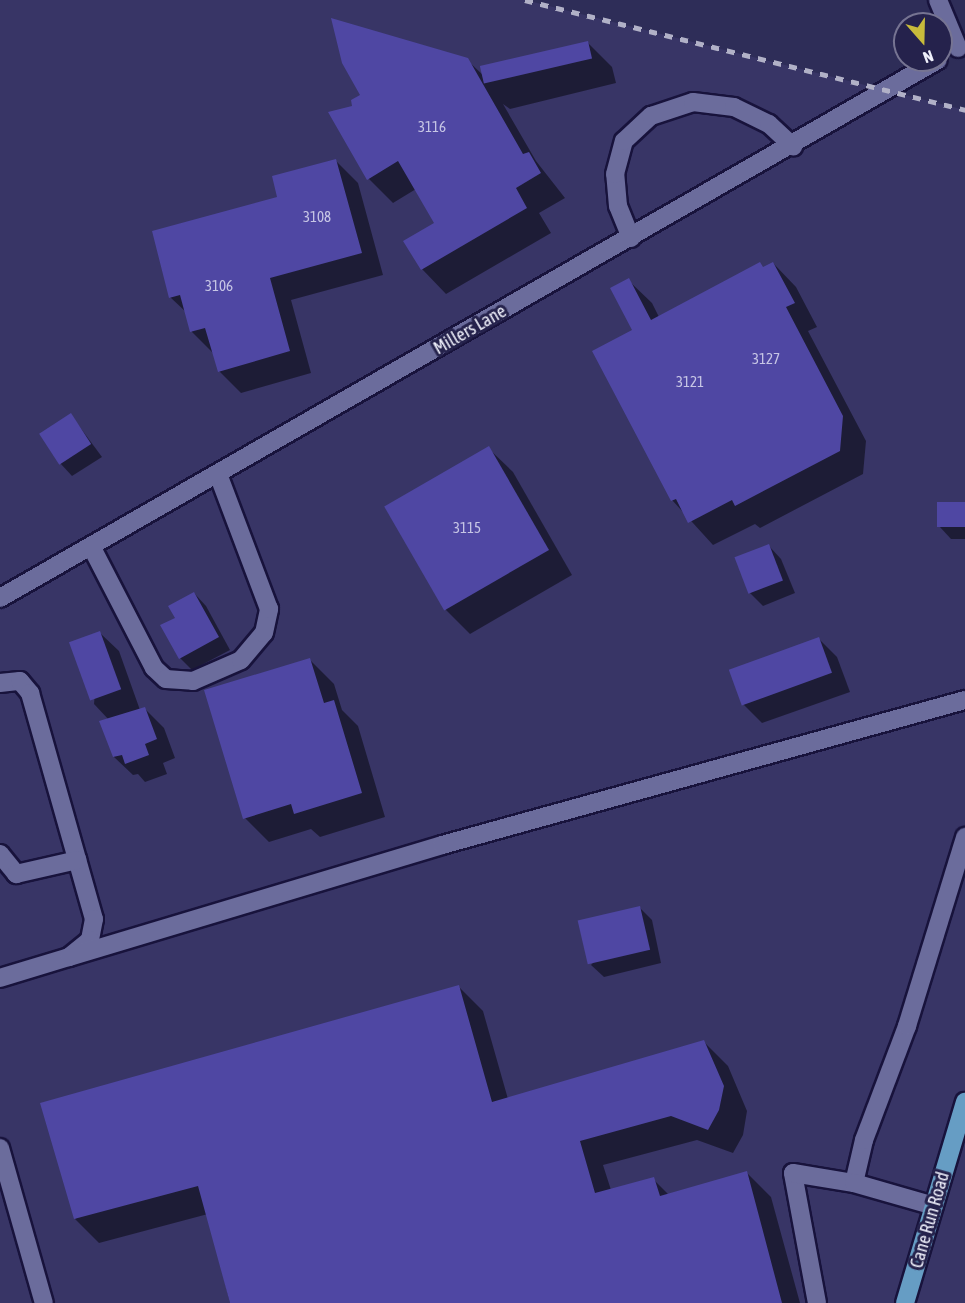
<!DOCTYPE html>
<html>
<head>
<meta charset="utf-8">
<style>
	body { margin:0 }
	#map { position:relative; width:965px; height:1303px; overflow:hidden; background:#2e2d58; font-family:"Asap Condensed",sans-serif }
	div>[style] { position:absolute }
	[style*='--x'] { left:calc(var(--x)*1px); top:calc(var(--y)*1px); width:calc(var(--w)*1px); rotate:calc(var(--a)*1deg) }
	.built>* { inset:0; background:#383566 }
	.shadow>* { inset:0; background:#0007 }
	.building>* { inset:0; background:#4f47a3; transform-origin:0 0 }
	.roads { filter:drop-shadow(2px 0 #18133c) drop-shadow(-2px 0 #18133c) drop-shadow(0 2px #18133c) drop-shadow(0 -2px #18133c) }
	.minor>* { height:18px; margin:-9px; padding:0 9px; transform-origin:9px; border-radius:9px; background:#6b6c9c }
	.major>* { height:18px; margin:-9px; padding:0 9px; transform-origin:9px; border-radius:9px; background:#669dc4 }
	.rail>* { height:4.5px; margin-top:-2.25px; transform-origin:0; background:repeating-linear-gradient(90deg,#b1b1c7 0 8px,transparent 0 16px) }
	span { translate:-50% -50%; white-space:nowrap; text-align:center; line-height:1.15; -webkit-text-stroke:6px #25224c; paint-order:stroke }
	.number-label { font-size:15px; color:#c7c6e5 }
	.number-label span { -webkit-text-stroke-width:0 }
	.street-label { font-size:18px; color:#eff0fb }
	.north { position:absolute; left:893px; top:12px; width:60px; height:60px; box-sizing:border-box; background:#25224c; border:2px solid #767492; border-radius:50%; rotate:160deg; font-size:16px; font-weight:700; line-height:24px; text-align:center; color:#eff0fb }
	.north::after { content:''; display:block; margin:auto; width:21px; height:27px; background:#c8bb3b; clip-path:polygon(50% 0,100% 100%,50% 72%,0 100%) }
</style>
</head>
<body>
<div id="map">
	<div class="built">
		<i style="clip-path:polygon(0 0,525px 0,965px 110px,965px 1303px,0 1303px)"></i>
	</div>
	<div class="shadow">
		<i style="clip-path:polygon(588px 43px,612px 67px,616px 83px,510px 109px,503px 104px,536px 161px,565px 198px,539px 213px,551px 233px,446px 294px,422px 269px,436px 224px,416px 189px,393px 203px,369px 179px,354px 107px,467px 60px,484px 76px)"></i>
		<i style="clip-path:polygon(336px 161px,358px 183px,383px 275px,291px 300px,311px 373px,241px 393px,219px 371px,214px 354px,192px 332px,187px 313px,170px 297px,279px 198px)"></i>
		<i style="clip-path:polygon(773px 263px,796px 287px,817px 327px,808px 331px,866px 441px,863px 474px,760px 528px,755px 524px,713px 545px,672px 500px,634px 330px,628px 280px,652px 303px,659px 317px)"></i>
		<i style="clip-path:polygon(71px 415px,102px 457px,72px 476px,60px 463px)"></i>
		<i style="clip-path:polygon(488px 448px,513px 472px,572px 575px,470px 634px,446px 610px)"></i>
		<i style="clip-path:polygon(965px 503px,965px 539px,951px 539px,939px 526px)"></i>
		<i style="clip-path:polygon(769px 546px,781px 559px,795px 593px,763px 606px,750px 593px)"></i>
		<i style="clip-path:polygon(194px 593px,206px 606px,230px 650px,192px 670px,180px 658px,177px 618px)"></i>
		<i style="clip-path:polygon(100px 633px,119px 651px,140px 710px,145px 709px,164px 728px,175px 758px,163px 763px,167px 774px,145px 782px,138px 774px,133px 775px,114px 757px,109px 720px,94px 704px)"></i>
		<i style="clip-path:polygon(819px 639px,837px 657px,850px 692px,762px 723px,743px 704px)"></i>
		<i style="clip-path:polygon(310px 660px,334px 684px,342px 710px,358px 726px,385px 817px,320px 837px,311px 829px,269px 842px,245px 818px)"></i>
		<i style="clip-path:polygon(640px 908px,652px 920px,661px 963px,604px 977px,591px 965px)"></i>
		<i style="clip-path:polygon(459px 987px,483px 1011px,508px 1099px,704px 1042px,728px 1066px,747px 1111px,743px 1135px,733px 1153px,697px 1140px,603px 1165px,611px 1190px,653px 1179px,669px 1195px,747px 1173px,771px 1197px,800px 1303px,230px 1303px,208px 1214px,99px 1243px,75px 1219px)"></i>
	</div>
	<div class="building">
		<i style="clip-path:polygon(331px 18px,468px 58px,523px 154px,529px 152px,541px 173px,516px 188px,527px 208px,421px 270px,403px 241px,434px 223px,398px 161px,367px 180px,328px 112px,352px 106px,351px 100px,360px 95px,342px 63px)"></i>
		<i style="left:588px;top:41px;width:18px;height:111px;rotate:77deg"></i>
		<i style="clip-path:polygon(336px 159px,362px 253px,270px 278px,290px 351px,218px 372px,205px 328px,190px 332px,180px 295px,169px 298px,152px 231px,277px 197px,272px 176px)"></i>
		<i style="clip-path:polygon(760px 262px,763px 267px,773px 262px,795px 303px,786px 307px,843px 416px,840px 451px,735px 506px,732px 500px,688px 523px,676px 499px,671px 501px,592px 351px,632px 330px,610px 288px,629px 278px,651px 320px)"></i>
		<i style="left:71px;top:413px;width:37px;height:38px;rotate:57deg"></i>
		<i style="left:489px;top:446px;width:120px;height:121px;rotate:60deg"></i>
		<i style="left:937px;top:502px;width:28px;height:25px"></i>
		<i style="left:769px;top:544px;width:39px;height:37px;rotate:69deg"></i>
		<i style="clip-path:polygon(194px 592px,219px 637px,179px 659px,160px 625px,175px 618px,168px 606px)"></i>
		<i style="left:100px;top:631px;width:62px;height:33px;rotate:70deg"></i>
		<i style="left:819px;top:637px;width:38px;height:96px;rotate:70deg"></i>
		<i style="clip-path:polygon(310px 658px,324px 703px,334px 700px,362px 793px,294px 814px,291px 804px,243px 819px,204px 690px)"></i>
		<i style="clip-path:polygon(145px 707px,157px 739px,145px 744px,149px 755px,125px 764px,122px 755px,113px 757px,99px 721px)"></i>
		<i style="left:640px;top:906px;width:45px;height:64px;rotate:77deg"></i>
		<i style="clip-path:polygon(459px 985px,492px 1102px,704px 1040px,724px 1086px,719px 1110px,708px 1130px,671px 1116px,580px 1141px,595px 1193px,654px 1177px,660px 1196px,747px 1171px,782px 1303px,230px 1303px,198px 1186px,74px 1219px,40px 1103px)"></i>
	</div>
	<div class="roads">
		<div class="minor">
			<i style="--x:938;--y:0;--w:52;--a:67.4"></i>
			<i style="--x:631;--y:238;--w:35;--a:-112"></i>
			<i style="--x:618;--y:206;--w:32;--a:-95"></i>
			<i style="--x:615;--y:174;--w:34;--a:-75"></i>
			<i style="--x:624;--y:141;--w:37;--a:-43"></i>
			<i style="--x:651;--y:116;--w:44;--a:-18.4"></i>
			<i style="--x:693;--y:102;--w:41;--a:7"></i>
			<i style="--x:734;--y:107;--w:39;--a:26"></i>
			<i style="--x:769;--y:124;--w:33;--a:43"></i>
			<i style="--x:91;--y:546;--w:137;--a:62.7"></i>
			<i style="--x:154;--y:668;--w:16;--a:43"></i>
			<i style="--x:166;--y:679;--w:27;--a:4"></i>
			<i style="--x:193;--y:681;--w:52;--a:-23.6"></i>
			<i style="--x:241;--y:660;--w:35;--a:-50"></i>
			<i style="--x:264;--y:633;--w:25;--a:-78"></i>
			<i style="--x:269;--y:609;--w:144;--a:-110.7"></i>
			<i style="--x:0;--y:598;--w:1081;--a:-29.84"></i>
			<i style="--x:0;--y:683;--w:20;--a:-6"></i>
			<i style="--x:20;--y:681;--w:16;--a:50"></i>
			<i style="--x:30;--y:693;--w:235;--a:74.2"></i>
			<i style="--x:94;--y:919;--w:21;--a:101"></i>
			<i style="--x:90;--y:940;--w:27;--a:141"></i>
			<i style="--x:69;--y:957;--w:72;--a:163.1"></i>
			<i style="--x:0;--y:854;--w:26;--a:51"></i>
			<i style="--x:16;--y:874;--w:63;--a:-12.9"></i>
			<i style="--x:69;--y:957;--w:389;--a:-16.7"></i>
			<i style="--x:442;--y:845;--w:543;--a:-15.5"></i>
			<i style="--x:0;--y:1148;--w:161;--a:74.2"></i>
			<i style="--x:854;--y:1183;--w:44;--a:-76.9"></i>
			<i style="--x:864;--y:1140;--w:122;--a:-69.3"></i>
			<i style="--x:907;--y:1026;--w:198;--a:-72.9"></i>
			<i style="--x:817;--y:1303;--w:132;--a:-100.5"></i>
			<i style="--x:793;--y:1173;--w:62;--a:9.3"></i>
			<i style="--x:854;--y:1183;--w:83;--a:16"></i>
		</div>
		<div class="major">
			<i style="--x:905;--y:1303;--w:210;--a:-73.4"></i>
		</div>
	</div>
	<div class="rail">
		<i style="--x:525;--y:0;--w:454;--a:14"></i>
	</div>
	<div class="number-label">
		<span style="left:432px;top:127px">3116</span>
		<span style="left:317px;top:217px">3108</span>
		<span style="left:219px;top:286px">3106</span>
		<span style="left:766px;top:359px">3127</span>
		<span style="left:690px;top:382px">3121</span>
		<span style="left:467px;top:528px">3115</span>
	</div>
	<div class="street-label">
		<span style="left:470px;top:330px;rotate:-30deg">Millers Lane</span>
		<span style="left:930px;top:1220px;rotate:-74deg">Cane Run Road</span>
	</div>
	<div class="north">N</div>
</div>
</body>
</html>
